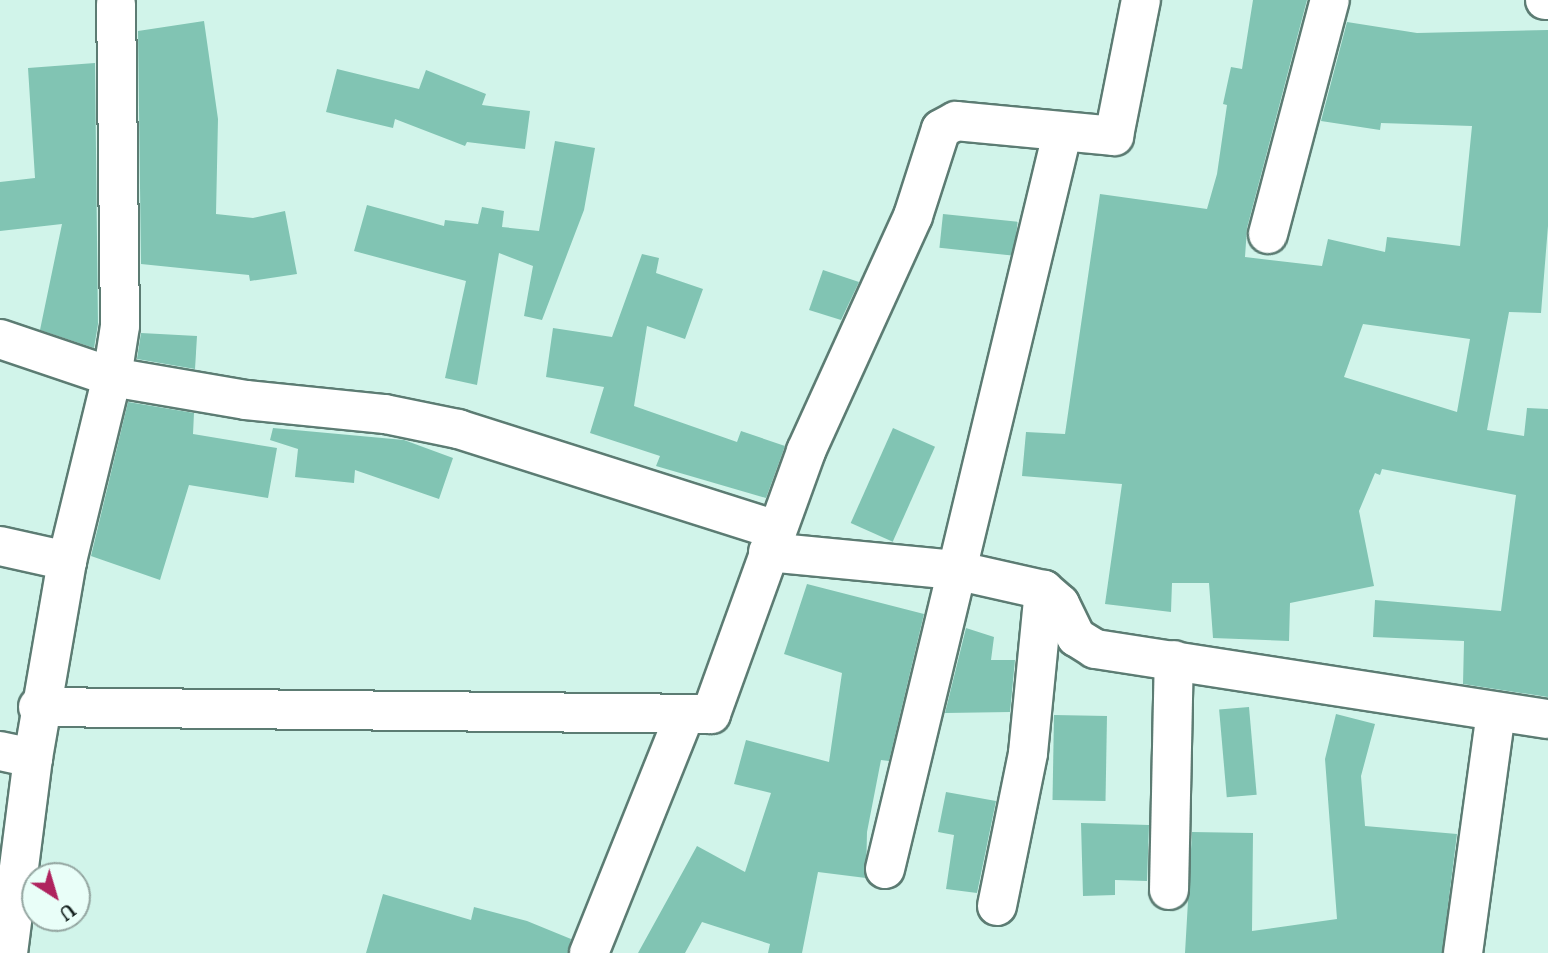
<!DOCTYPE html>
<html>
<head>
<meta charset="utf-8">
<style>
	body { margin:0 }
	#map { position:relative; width:1548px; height:953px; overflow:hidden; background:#d1f4ea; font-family:Lora,serif }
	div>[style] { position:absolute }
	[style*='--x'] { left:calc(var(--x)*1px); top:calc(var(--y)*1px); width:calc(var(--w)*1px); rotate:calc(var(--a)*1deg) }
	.building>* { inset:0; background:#81c4b3; transform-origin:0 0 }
	.roads { filter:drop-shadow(2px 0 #5c7c73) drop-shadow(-2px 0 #5c7c73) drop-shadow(0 2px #5c7c73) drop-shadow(0 -2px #5c7c73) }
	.minor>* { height:38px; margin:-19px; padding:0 19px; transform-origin:19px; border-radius:19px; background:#fff }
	span { translate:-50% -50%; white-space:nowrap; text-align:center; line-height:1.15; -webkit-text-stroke:7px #e9fef8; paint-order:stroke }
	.north { position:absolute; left:21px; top:862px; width:70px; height:70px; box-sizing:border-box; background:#e9fef8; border:2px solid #94a6a1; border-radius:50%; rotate:143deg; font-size:19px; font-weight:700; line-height:28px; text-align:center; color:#14211e }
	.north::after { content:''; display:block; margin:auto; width:24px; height:32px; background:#af235e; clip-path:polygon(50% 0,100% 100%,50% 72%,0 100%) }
</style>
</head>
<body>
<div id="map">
	<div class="building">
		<i style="clip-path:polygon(evenodd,1253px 0,1307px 0,1247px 228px,1245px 257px,1322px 266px,1328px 239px,1385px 252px,1387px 237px,1460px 246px,1472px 126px,1381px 123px,1380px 130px,1321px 121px,1347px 22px,1417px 33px,1548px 30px,1548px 226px,1541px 313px,1509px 312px,1487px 430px,1524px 436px,1527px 408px,1548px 409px,1548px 697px,1463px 684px,1464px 641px,1373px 637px,1375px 600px,1501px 611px,1516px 495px,1382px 469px,1380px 475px,1375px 473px,1359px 511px,1374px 586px,1290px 603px,1289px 641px,1213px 638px,1209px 583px,1172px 583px,1171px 612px,1105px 604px,1122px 484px,1022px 476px,1026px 432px,1065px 434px,1100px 194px,1207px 209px,1217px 174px,1227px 105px,1223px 104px,1231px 67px,1242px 69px,1253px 0,1363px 324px,1470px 339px,1457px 412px,1344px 377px,1363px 324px)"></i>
		<i style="clip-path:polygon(204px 21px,218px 119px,216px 214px,253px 218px,285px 211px,297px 274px,250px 281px,249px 275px,141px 264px,138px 31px)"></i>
		<i style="clip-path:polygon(95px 63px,98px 324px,94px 348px,40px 330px,62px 224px,0 231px,0 182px,35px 178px,28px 68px)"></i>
		<i style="clip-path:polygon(337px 69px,419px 89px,426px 70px,486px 94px,482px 105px,530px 111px,525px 149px,467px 142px,465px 146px,395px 119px,393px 128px,326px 112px)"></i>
		<i style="clip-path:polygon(555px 141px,595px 148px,584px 210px,542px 320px,524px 316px,533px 266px,499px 253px,477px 385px,445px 378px,466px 281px,354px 251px,367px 205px,444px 226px,445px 220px,478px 224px,482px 207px,504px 211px,502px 227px,539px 231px)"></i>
		<i style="left:943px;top:214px;width:75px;height:34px;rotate:6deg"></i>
		<i style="clip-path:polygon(642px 254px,659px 258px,656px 273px,703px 289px,685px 339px,647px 326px,634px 406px,737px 442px,741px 431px,785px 446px,766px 498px,656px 466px,660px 456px,590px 433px,604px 387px,546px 377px,553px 328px,612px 337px)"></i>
		<i style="clip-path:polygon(823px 270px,859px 282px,841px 320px,809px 310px)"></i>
		<i style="clip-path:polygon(141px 333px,197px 336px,195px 369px,137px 359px)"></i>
		<i style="clip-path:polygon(128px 402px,194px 413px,193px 434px,277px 448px,268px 498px,189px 485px,160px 580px,91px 556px)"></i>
		<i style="clip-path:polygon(273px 428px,404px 440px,453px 458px,439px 499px,355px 470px,354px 483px,295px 477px,298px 449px,270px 440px)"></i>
		<i style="left:893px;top:428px;width:46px;height:104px;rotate:24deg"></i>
		<i style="clip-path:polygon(807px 584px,924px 614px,889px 761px,881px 760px,867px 832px,866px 878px,818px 872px,802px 953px,768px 953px,770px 944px,702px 922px,685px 953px,638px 953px,697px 846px,745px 872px,771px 793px,734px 784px,746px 740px,829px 762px,842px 673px,784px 654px)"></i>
		<i style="clip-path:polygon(966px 628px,994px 637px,991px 660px,1015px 660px,1010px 712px,945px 713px)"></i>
		<i style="left:1249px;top:707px;width:88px;height:30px;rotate:85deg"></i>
		<i style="clip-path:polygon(1336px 714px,1375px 724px,1361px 776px,1365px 826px,1457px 834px,1442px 953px,1185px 953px,1192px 832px,1253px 833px,1252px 931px,1337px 919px,1325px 759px)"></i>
		<i style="left:1054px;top:715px;width:53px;height:85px;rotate:1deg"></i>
		<i style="clip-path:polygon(946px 792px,996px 801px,977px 893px,946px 889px,954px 835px,938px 832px)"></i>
		<i style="clip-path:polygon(1081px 823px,1149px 825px,1147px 881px,1115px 880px,1115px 895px,1083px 896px)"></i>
		<i style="clip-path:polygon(383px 894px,471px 920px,474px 907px,527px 921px,571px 939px,568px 953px,366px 953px)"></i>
	</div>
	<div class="roads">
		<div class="minor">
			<i style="--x:1545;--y:0;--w:3;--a:0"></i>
			<i style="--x:1268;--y:234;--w:242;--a:-75.2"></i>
			<i style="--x:0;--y:339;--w:118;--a:18.7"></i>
			<i style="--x:112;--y:377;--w:136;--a:9.7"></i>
			<i style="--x:246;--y:400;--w:140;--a:5.8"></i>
			<i style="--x:385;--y:414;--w:75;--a:11.6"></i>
			<i style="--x:458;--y:429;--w:334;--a:17.6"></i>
			<i style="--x:0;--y:546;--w:69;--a:12.6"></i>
			<i style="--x:67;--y:561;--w:189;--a:-76.3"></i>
			<i style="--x:112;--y:377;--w:52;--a:-81.1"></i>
			<i style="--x:120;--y:326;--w:322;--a:-90.7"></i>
			<i style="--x:768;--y:552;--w:188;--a:5.5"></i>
			<i style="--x:955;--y:570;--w:91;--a:12.7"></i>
			<i style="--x:1044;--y:590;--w:21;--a:41"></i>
			<i style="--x:1060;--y:604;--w:37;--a:64"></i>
			<i style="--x:1076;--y:637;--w:22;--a:32"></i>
			<i style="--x:1095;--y:649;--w:458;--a:8.8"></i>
			<i style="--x:38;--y:707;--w:673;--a:0.6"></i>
			<i style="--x:711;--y:714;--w:280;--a:-70.1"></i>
			<i style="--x:806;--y:451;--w:258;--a:-65.5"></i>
			<i style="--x:913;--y:216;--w:91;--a:-72.2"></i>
			<i style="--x:941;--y:129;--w:17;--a:-28"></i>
			<i style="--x:956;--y:121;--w:159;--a:5.4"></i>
			<i style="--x:1114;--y:136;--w:139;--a:-78.8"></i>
			<i style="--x:0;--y:751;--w:34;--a:12"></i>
			<i style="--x:33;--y:758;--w:200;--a:-80.2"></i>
			<i style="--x:885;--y:869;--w:756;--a:-76.46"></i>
			<i style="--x:1169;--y:890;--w:230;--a:-88.8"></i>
			<i style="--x:997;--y:906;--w:156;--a:-78.5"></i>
			<i style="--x:1028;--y:753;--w:164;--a:-84.4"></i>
			<i style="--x:8;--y:953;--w:197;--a:-82.7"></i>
			<i style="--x:589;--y:953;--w:254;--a:-68.1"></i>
			<i style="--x:1463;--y:953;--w:243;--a:-82.2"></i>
		</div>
	</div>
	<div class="north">U</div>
</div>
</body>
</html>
